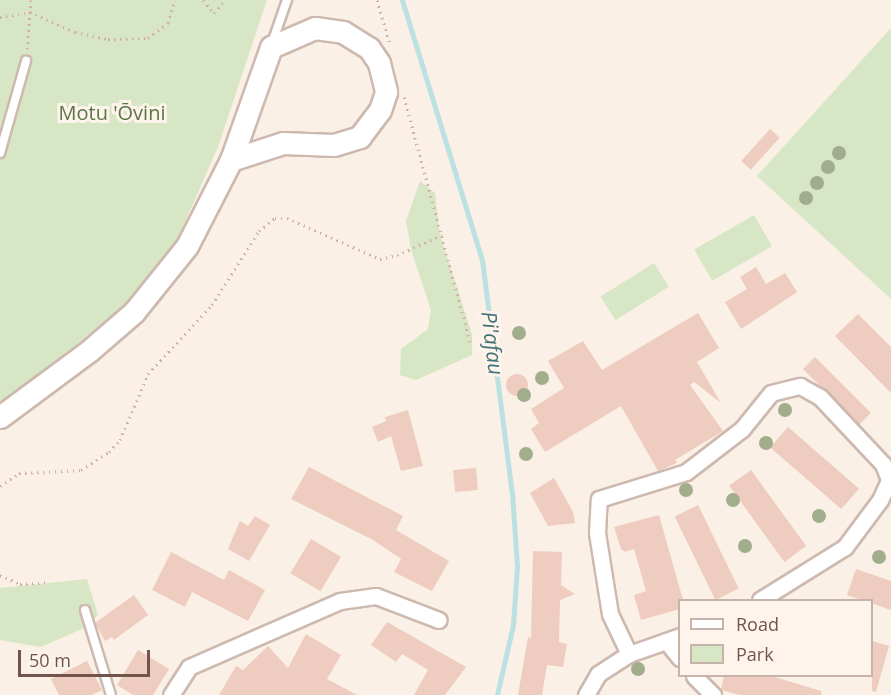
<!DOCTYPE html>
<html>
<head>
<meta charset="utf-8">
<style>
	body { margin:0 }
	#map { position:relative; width:891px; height:695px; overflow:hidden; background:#faf0e5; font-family:"Open Sans",sans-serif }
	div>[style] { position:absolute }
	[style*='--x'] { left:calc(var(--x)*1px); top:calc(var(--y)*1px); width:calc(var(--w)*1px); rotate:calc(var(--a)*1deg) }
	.green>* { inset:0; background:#d7e7c5; transform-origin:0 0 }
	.stream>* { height:5px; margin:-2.5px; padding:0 2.5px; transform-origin:2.5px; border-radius:2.5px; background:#bbe1e2 }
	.building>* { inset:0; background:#eeccbf; transform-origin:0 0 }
	.round { border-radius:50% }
	.path>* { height:3px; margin-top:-1.5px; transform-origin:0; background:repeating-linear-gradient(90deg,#d2afa2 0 1.5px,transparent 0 6px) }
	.roads { filter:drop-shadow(2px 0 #cdb9af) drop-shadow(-2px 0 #cdb9af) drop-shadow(0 2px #cdb9af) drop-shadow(0 -2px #cdb9af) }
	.lane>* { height:8px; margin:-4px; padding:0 4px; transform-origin:4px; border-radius:4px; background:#fff }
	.street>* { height:15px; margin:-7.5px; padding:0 7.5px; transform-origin:7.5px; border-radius:7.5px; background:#fff }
	.secondary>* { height:21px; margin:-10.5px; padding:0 10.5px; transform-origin:10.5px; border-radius:10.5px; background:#fff }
	.trees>* { width:14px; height:14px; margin:-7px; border-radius:50%; background:#a1ad8d }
	span { translate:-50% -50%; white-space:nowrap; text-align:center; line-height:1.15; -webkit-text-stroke:6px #fef4eb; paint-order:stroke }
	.park-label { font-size:20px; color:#597645 }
	.water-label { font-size:21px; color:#417376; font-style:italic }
	.legend { position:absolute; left:678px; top:599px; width:195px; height:78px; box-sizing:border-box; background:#fef4eb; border:2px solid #c6b4ab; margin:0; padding:8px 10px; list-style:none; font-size:18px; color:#71554c }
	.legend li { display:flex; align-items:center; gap:12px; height:30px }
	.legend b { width:30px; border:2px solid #c6b4ab }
	.scale { position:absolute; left:18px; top:650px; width:132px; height:27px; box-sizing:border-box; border:3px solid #71554c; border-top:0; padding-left:8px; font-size:18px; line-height:21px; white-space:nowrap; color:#71554c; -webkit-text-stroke:4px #fef4eb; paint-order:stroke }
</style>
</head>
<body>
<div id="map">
	<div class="green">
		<i style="clip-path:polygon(0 0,267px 0,218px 147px,177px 240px,136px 297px,0 405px)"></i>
		<i style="clip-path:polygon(890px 29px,891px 30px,891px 299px,757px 176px)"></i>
		<i style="clip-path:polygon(420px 181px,435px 193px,440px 235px,472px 334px,472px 355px,416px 380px,400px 375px,401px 349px,428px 329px,431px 310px,411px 250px,406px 221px)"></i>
		<i style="left:754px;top:215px;width:36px;height:69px;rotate:60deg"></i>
		<i style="left:654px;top:263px;width:28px;height:63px;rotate:58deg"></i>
		<i style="clip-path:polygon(87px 579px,98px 615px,84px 628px,41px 647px,0 640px,0 588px)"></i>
	</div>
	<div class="stream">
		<i style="--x:402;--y:0;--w:272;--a:72.9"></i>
		<i style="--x:482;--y:260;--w:235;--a:82.7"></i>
		<i style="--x:512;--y:493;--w:73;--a:86.1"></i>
		<i style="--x:517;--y:566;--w:59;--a:93.9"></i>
		<i style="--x:513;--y:625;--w:72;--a:102.9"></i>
	</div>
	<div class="building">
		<i style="left:770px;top:129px;width:13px;height:43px;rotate:42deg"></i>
		<i style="clip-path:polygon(756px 267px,766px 284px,785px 273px,797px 292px,741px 329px,725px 302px,747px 289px,740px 277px)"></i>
		<i style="clip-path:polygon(698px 313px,719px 348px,697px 362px,721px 403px,694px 382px,690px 385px,723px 431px,675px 460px,677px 463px,658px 471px,621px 406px,545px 452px,531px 429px,539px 423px,531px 409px,564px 388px,548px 361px,583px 341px,602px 370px)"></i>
		<i style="clip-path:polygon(858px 314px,891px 347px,891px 393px,835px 336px)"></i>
		<i style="left:815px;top:357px;width:79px;height:17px;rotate:45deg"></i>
		<i class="round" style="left:506px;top:374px;width:22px;height:22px"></i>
		<i style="clip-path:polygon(408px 410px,423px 466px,401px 471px,391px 436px,378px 442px,372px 427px,386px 421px,385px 417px)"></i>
		<i style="left:788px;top:427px;width:94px;height:27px;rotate:41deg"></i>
		<i style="clip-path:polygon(309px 467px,403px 516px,396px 530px,449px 561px,432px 591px,394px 572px,401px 559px,373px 540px,291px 499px)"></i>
		<i style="left:476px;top:468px;width:22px;height:23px;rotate:85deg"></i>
		<i style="left:751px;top:470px;width:94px;height:27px;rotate:54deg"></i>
		<i style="clip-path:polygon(554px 478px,573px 512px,575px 523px,548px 526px,530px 493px)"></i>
		<i style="left:698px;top:505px;width:93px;height:26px;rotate:64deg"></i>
		<i style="clip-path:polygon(659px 515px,683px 600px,680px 600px,680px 609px,641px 620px,634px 595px,646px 591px,634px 549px,625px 552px,621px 549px,614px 527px)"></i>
		<i style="clip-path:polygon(255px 516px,270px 525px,249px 561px,228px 549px,240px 521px,248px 526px)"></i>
		<i style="left:311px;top:539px;width:35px;height:40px;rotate:31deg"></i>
		<i style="clip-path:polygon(533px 551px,562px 552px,561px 585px,575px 594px,560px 600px,559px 642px,567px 644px,563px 667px,547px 665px,542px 695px,518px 695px,528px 637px,531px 638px)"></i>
		<i style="clip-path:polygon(171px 552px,224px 580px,229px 570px,265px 590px,248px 621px,192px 592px,185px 607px,152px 590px)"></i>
		<i style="clip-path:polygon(856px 569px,891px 581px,891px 610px,847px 595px)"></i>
		<i style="clip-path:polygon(134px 595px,148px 615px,114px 640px,112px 637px,105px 641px,95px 623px)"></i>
		<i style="clip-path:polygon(387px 622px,466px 667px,445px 695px,414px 695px,428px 670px,402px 654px,396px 662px,371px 645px)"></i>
		<i style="clip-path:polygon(306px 634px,341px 655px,327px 679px,357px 695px,219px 695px,236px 666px,243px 670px,268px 646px,288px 668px)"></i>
		<i style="clip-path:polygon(872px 641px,889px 646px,876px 692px,872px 691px)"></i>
		<i style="clip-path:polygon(138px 650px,169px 669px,153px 695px,133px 695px,117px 685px)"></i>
		<i style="clip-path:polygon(87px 661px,102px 690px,92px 695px,59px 695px,51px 679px)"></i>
		<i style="clip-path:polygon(724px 675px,768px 675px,821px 691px,821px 695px,740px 695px,721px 690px)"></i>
	</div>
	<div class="path">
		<i style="--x:203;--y:0;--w:17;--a:50"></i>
		<i style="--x:214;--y:13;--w:17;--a:-50"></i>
		<i style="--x:377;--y:0;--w:46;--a:73.5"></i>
		<i style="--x:0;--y:17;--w:30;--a:-9"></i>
		<i style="--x:30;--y:12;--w:49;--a:24"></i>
		<i style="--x:75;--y:32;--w:34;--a:12"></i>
		<i style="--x:108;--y:39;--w:40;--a:-1.4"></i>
		<i style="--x:148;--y:38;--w:25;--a:-37"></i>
		<i style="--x:168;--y:23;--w:24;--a:-73"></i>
		<i style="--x:27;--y:49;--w:49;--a:-85.3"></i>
		<i style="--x:404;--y:97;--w:254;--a:74.9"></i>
		<i style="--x:0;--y:486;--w:23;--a:-34"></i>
		<i style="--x:19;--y:473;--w:62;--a:-2.8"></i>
		<i style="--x:81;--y:470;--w:33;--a:-33"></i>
		<i style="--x:109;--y:452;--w:16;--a:-47"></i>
		<i style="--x:120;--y:440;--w:72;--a:-67"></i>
		<i style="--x:148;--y:374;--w:94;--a:-47.2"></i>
		<i style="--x:212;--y:305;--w:88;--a:-57.6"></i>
		<i style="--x:259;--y:231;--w:21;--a:-39"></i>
		<i style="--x:275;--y:218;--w:12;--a:0"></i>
		<i style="--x:287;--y:218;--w:102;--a:23.8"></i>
		<i style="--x:380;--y:259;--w:17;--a:-13"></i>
		<i style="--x:397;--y:255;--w:49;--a:-24"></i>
		<i style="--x:0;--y:575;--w:22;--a:24"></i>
		<i style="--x:20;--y:584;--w:29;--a:-4"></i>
	</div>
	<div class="roads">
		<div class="lane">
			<i style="--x:272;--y:43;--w:46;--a:-70.8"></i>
			<i style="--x:0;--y:153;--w:96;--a:-74.2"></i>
			<i style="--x:85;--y:610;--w:89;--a:73"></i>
		</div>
		<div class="street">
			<i style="--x:666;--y:641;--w:22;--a:51"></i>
			<i style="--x:629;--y:654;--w:44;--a:-115.4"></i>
			<i style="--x:610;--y:614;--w:82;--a:-99.1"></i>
			<i style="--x:597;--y:533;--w:34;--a:-87"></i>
			<i style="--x:599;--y:499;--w:91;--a:-17.2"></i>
			<i style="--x:686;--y:472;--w:71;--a:-37.5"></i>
			<i style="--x:742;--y:429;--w:46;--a:-51.1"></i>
			<i style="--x:771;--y:393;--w:30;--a:-14"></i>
			<i style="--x:800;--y:386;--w:23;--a:29"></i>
			<i style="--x:820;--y:397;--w:92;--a:46.8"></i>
			<i style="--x:883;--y:464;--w:17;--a:69"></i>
			<i style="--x:889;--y:480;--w:22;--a:114"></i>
			<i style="--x:880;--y:500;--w:59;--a:126.7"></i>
			<i style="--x:845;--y:547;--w:100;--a:148.1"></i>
			<i style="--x:694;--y:676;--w:27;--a:45"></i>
			<i style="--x:171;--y:695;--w:33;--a:-57"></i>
			<i style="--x:189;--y:667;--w:165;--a:-23.6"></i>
			<i style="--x:340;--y:601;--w:36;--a:-8"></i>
			<i style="--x:376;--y:596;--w:67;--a:20.9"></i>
			<i style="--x:586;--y:695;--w:24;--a:-60"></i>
			<i style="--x:598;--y:674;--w:37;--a:-33"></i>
			<i style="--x:629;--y:654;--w:54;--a:-19.4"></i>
		</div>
		<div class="secondary">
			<i style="--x:0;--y:417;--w:111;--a:-36.6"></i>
			<i style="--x:89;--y:351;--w:60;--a:-40.9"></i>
			<i style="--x:134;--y:312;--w:85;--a:-51.2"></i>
			<i style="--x:187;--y:246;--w:97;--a:-62.9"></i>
			<i style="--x:231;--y:160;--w:120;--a:-70.5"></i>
			<i style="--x:271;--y:47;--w:48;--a:-23.4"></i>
			<i style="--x:315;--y:28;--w:28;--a:8"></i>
			<i style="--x:343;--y:32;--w:31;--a:32"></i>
			<i style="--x:369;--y:48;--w:18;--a:56"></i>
			<i style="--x:379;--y:63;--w:30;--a:76"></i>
			<i style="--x:386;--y:92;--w:19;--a:108"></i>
			<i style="--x:380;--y:110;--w:34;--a:127"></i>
			<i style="--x:360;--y:137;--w:27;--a:163"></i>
			<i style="--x:334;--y:145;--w:51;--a:-177.8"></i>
			<i style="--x:283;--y:143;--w:55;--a:161.9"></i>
		</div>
	</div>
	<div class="trees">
		<i style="left:839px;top:153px"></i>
		<i style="left:828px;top:167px"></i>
		<i style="left:817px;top:183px"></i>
		<i style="left:806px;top:198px"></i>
		<i style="left:519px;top:333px"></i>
		<i style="left:542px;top:378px"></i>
		<i style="left:524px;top:395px"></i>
		<i style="left:785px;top:410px"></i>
		<i style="left:766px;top:443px"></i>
		<i style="left:526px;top:454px"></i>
		<i style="left:686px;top:490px"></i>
		<i style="left:733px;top:500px"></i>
		<i style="left:819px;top:516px"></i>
		<i style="left:745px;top:546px"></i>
		<i style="left:879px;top:557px"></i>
		<i style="left:638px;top:669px"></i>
	</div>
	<div class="park-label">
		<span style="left:112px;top:112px">Motu 'Ōvini</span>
	</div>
	<div class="water-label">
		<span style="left:493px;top:343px;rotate:83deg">Pi'afau</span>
	</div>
	<ul class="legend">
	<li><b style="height:8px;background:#fff"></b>Road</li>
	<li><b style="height:16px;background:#d7e7c5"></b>Park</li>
	</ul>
	<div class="scale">50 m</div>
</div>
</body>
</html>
